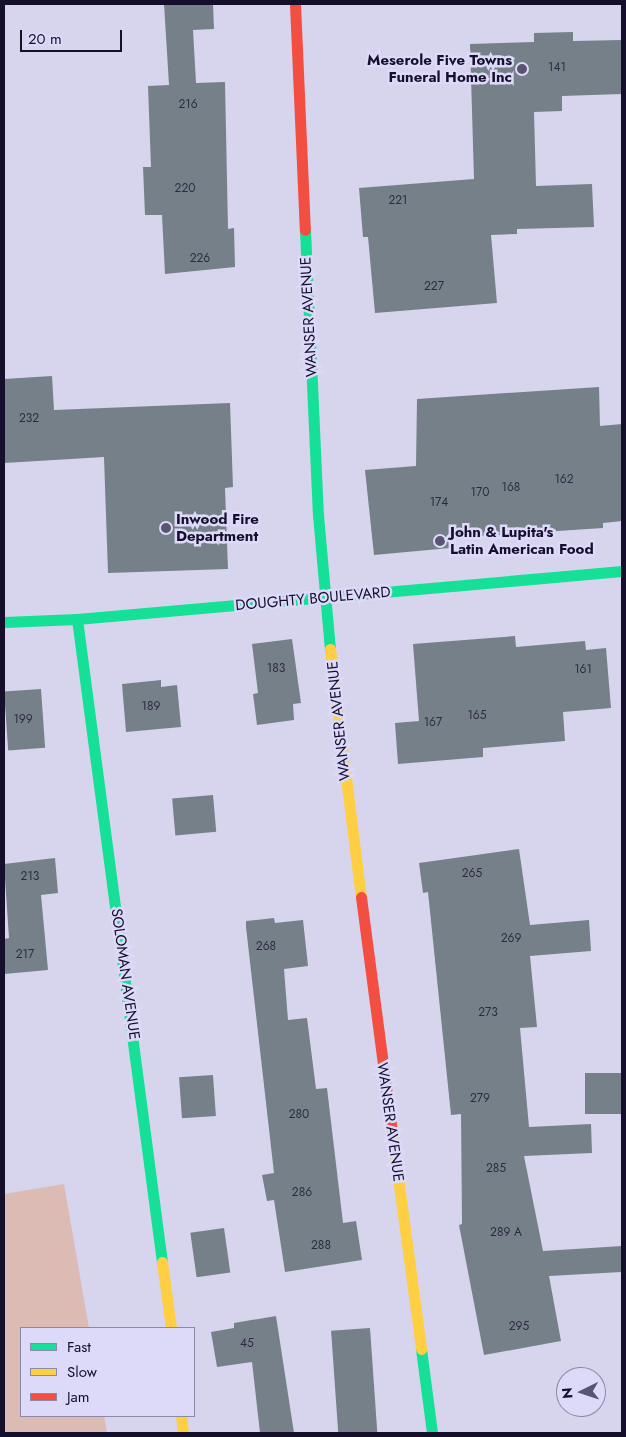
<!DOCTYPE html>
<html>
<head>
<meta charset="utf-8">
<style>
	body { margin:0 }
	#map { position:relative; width:626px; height:1437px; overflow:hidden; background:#d7d4ee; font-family:Jost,sans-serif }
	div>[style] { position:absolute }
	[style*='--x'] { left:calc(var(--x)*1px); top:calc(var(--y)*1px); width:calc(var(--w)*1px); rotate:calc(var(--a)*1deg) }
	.green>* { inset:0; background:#dcbbb5 }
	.building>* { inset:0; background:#768089; transform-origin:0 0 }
	.fast>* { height:11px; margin:-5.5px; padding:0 5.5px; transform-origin:5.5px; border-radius:5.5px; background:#16e098 }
	.slow>* { height:11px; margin:-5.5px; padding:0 5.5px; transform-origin:5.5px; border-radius:5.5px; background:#ffcf43 }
	.jam>* { height:11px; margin:-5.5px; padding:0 5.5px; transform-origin:5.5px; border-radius:5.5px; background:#f24e42 }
	.dots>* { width:14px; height:14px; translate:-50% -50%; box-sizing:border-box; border:2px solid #dcd9f9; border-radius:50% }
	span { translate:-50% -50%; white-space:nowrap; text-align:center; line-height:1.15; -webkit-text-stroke:5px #dcd9f9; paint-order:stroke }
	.number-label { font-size:12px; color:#2d2b42 }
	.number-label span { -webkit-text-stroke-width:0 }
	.poi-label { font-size:15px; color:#150f2b; font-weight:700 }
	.right { translate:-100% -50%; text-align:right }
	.left { translate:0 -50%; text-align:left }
	.street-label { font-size:15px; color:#150f2b }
	.frame { position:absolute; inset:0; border:5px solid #150f2b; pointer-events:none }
	.legend { position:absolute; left:20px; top:1327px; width:175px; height:90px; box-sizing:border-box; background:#dcd9f9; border:1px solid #8c88a7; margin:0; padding:6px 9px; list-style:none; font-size:15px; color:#150f2b }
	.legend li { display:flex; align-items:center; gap:10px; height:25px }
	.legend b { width:25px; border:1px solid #8c88a7 }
	.north { position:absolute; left:556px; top:1367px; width:50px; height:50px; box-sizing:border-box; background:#dcd9f9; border:1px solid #8c88a7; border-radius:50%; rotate:266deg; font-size:14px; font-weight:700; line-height:20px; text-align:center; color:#150f2b }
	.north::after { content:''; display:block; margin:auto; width:18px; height:22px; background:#59546f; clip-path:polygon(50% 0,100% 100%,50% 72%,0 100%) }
	.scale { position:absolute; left:20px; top:30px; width:102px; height:22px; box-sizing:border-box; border:2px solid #150f2b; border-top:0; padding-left:6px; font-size:15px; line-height:18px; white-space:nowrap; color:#150f2b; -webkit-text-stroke:4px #dcd9f9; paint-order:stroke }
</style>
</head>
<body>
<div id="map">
	<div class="green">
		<i style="clip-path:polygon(64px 1184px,89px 1328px,21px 1328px,21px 1416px,104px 1416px,107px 1433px,4px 1433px,4px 1194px)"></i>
	</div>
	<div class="building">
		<i style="clip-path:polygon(164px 4px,213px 4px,214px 29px,193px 30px,196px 83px,225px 82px,228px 229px,234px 228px,235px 267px,165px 274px,162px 215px,145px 215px,143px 167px,151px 167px,148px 86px,169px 85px)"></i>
		<i style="clip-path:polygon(573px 32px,573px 41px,622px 40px,622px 94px,562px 96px,562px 111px,534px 112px,536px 186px,592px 184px,594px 227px,517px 229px,517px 234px,491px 235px,497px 303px,375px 313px,368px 237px,363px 237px,359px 188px,474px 179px,470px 44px,534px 42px,534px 33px)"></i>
		<i style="clip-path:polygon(52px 376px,54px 410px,230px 403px,233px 487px,225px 488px,228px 569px,108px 573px,104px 457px,4px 463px,4px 379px)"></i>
		<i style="clip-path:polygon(599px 387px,600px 426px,622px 424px,622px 521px,603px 523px,603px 528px,449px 538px,450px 548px,374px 555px,365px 470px,416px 466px,417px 399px)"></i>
		<i style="clip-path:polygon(515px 636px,516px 647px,585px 641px,586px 650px,606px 648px,611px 708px,563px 712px,565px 741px,483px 748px,483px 757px,398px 764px,395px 723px,419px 721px,413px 644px)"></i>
		<i style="clip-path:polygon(292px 639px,301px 703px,293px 704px,294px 720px,257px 725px,253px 694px,258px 693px,252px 644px)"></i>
		<i style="clip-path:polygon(161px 680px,161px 687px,177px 685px,181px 727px,126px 732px,122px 684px)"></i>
		<i style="left:41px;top:689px;width:59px;height:37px;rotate:86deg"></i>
		<i style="left:213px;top:795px;width:37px;height:41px;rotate:85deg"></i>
		<i style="clip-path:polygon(519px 849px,530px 925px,589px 920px,591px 951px,530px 956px,537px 1027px,520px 1028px,529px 1127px,591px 1124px,592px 1153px,524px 1156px,543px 1251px,622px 1246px,622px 1272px,549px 1276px,561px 1341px,484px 1355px,459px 1225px,462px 1224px,461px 1114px,451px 1115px,428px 892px,423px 893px,419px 863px)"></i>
		<i style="clip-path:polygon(55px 858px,58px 893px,41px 895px,48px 970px,4px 974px,4px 939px,9px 938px,4px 864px)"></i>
		<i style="clip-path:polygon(274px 918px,275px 923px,303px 920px,308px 966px,284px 969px,288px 1020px,307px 1018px,316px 1089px,327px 1088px,343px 1223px,356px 1221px,362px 1260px,285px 1272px,274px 1200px,267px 1201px,262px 1175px,274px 1173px,246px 927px,246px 921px)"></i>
		<i style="left:622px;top:1073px;width:41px;height:37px;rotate:90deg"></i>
		<i style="left:213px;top:1075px;width:41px;height:34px;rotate:86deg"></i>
		<i style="left:224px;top:1228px;width:45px;height:34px;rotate:82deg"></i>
		<i style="clip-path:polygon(276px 1316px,294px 1433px,260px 1433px,252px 1362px,217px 1367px,211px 1332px,234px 1328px,234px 1323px)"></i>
		<i style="left:370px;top:1328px;width:105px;height:39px;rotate:86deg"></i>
	</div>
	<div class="fast">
		<i style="--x:305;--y:230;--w:285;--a:87.4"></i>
		<i style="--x:318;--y:515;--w:135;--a:84.9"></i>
		<i style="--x:77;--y:619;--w:649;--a:82.47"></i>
		<i style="--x:4;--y:622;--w:73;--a:-2.4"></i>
		<i style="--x:77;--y:619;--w:547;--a:-5.03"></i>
		<i style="--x:421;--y:1349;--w:85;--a:82.5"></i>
	</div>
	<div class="slow">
		<i style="--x:330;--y:649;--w:250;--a:82.9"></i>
		<i style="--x:391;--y:1126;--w:225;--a:82.3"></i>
		<i style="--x:162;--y:1262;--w:67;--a:82.2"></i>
		<i style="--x:181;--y:1416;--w:17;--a:83"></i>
	</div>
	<div class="jam">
		<i style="--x:295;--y:4;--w:226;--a:87.5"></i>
		<i style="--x:361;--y:897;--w:231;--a:82.5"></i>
	</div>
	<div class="dots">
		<i style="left:522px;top:69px;background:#59546f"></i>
		<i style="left:166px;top:528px;background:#59546f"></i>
		<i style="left:440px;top:541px;background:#59546f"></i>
	</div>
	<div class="number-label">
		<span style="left:557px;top:68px">141</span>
		<span style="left:188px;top:105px">216</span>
		<span style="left:185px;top:189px">220</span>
		<span style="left:398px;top:201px">221</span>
		<span style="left:200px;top:259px">226</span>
		<span style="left:434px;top:287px">227</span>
		<span style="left:29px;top:419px">232</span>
		<span style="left:564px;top:480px">162</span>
		<span style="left:511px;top:488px">168</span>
		<span style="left:480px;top:493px">170</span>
		<span style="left:439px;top:503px">174</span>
		<span style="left:276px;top:669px">183</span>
		<span style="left:583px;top:670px">161</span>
		<span style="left:151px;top:707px">189</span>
		<span style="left:477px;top:716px">165</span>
		<span style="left:23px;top:720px">199</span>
		<span style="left:433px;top:723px">167</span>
		<span style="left:472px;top:874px">265</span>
		<span style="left:30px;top:877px">213</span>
		<span style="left:511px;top:939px">269</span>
		<span style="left:266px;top:947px">268</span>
		<span style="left:25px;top:955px">217</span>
		<span style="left:488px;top:1013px">273</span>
		<span style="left:480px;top:1099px">279</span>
		<span style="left:299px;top:1115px">280</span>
		<span style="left:496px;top:1169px">285</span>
		<span style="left:302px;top:1193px">286</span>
		<span style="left:506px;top:1233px">289 A</span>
		<span style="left:321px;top:1246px">288</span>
		<span style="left:519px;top:1327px">295</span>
		<span style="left:247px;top:1344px">45</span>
	</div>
	<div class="poi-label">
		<span class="right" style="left:512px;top:69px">Meserole Five Towns<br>Funeral Home Inc</span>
		<span class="left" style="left:176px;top:528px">Inwood Fire<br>Department</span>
		<span class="left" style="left:450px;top:541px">John &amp; Lupita's<br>Latin American Food</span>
	</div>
	<div class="street-label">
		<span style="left:309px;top:317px;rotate:-93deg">WANSER AVENUE</span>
		<span style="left:313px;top:599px;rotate:-5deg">DOUGHTY BOULEVARD</span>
		<span style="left:339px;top:721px;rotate:-96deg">WANSER AVENUE</span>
		<span style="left:125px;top:974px;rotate:82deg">SOLOMAN AVENUE</span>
		<span style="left:390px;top:1122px;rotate:82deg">WANSER AVENUE</span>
	</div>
	<div class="frame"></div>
	<ul class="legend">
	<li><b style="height:6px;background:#16e098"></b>Fast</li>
	<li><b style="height:6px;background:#ffcf43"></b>Slow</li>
	<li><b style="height:6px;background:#f24e42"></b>Jam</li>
	</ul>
	<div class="north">N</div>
	<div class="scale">20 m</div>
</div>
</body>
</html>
